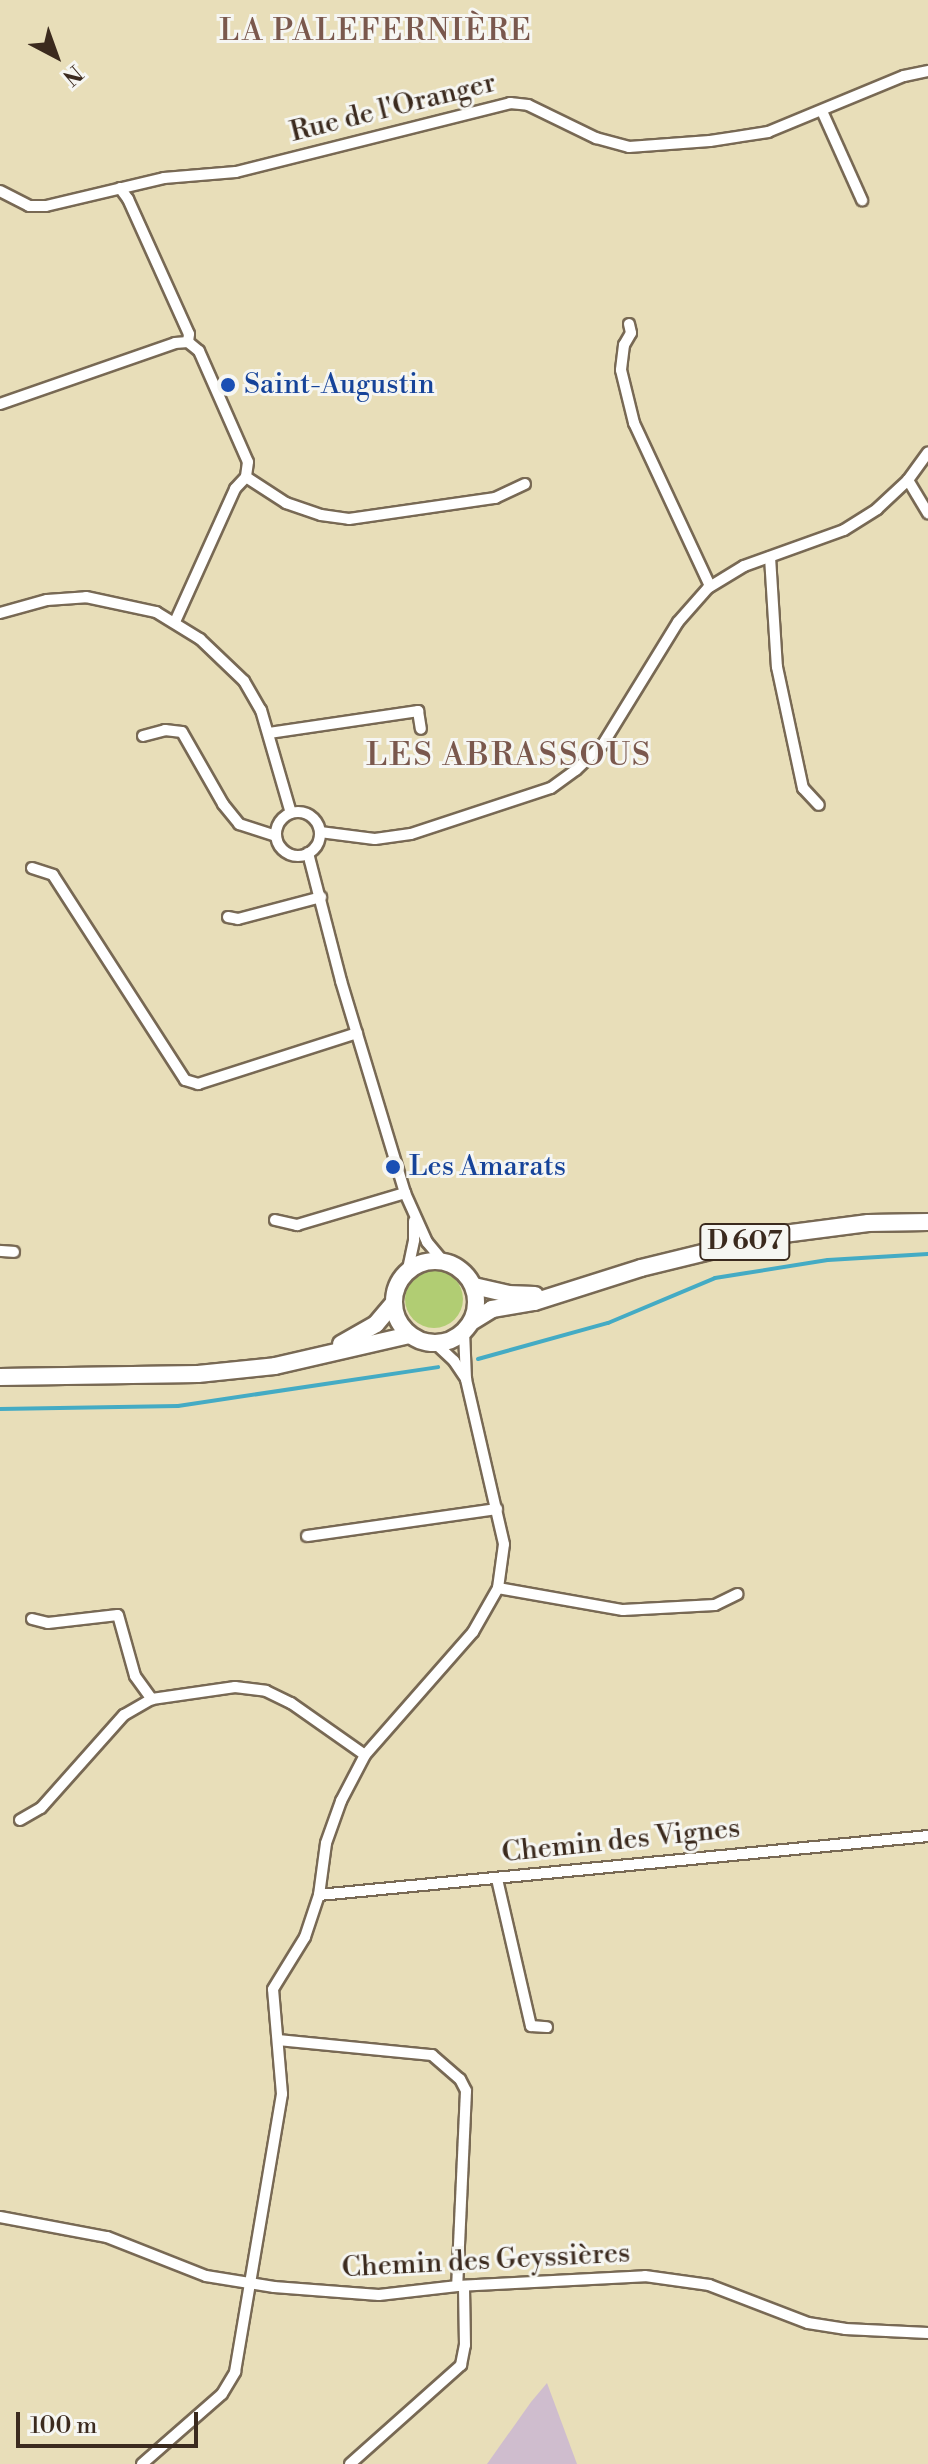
<!DOCTYPE html>
<html>
<head>
<meta charset="utf-8">
<style>
	body { margin:0 }
	#map { position:relative; width:928px; height:2464px; overflow:hidden; background:#e8deb9; font-family:"Libre Bodoni",serif }
	div>[style] { position:absolute }
	[style*='--x'] { left:calc(var(--x)*1px); top:calc(var(--y)*1px); width:calc(var(--w)*1px); rotate:calc(var(--a)*1deg) }
	.industrial>* { inset:0; background:#cfbdce }
	.green>* { inset:0; background:#b1cd73 }
	.round { border-radius:50% }
	.stream>* { height:4px; margin:-2px; padding:0 2px; transform-origin:2px; border-radius:2px; background:#44abc4 }
	.roads { filter:drop-shadow(2px 0 #786954) drop-shadow(-2px 0 #786954) drop-shadow(0 2px #786954) drop-shadow(0 -2px #786954) }
	.street>* { height:10px; margin:-5px; padding:0 5px; transform-origin:5px; border-radius:5px; background:#fff }
	.street>.ring { margin:-5px; padding:0; box-sizing:content-box; background:none; border:10px solid #fff; border-radius:50% }
	.primary>* { height:16px; margin:-8px; padding:0 8px; transform-origin:8px; border-radius:8px; background:#fff }
	.primary>.ring { margin:-8px; padding:0; box-sizing:content-box; background:none; border:16px solid #fff; border-radius:50% }
	.dots>* { width:22px; height:22px; translate:-50% -50%; box-sizing:border-box; border:4px solid #f6f6f2; border-radius:50% }
	span { translate:-50% -50%; white-space:nowrap; text-align:center; line-height:1.15; -webkit-text-stroke:6px #f6f6f2; paint-order:stroke }
	.shield-label span { padding:2px 6px; background:#f6f6f2; border:2px solid; border-radius:6px; -webkit-text-stroke-width:0 }
	.shield-label { font-size:26px; color:#3b2a1e; font-weight:700 }
	.street-label { font-size:28px; color:#3b2a1e }
	.transit-label { font-size:28px; color:#164399 }
	.left { translate:0 -50%; text-align:left }
	.neighbourhood-label { font-size:30px; color:#7a584d; letter-spacing:2px }
	.quarter-label { font-size:32px; color:#7a584d; letter-spacing:2px }
	.north { position:absolute; left:16px; top:16px; width:80px; height:80px; -webkit-text-stroke:6px #f6f6f2; paint-order:stroke; rotate:139deg; font-size:22px; font-weight:700; line-height:32px; text-align:center; color:#3b2a1e }
	.north::after { content:''; display:block; margin:auto; width:28px; height:36px; background:#3b2a1e; clip-path:polygon(50% 0,100% 100%,50% 72%,0 100%) }
	.scale { position:absolute; left:16px; top:2412px; width:182px; height:36px; box-sizing:border-box; border:4px solid #3b2a1e; border-top:0; padding-left:10px; font-size:24px; line-height:28px; white-space:nowrap; color:#3b2a1e; -webkit-text-stroke:6px #f6f6f2; paint-order:stroke }
</style>
</head>
<body>
<div id="map">
	<div class="industrial">
		<i style="clip-path:polygon(547px 2383px,577px 2464px,487px 2464px,531px 2402px)"></i>
	</div>
	<div class="green">
		<i class="round" style="left:405px;top:1270px;width:58px;height:58px"></i>
	</div>
	<div class="stream">
		<i style="--x:478;--y:1359;--w:135;--a:-15.5"></i>
		<i style="--x:608;--y:1323;--w:116;--a:-22.8"></i>
		<i style="--x:715;--y:1278;--w:114;--a:-9.1"></i>
		<i style="--x:828;--y:1260;--w:100;--a:-3.4"></i>
		<i style="--x:0;--y:1409;--w:178;--a:-1"></i>
		<i style="--x:178;--y:1406;--w:263;--a:-8.5"></i>
	</div>
	<div class="roads">
		<div class="street">
			<i style="--x:822;--y:111;--w:98;--a:65.8"></i>
			<i style="--x:120;--y:188;--w:14;--a:54"></i>
			<i style="--x:128;--y:199;--w:148;--a:65.7"></i>
			<i style="--x:189;--y:334;--w:8;--a:97"></i>
			<i style="--x:188;--y:342;--w:14;--a:39"></i>
			<i style="--x:199;--y:351;--w:121;--a:66.2"></i>
			<i style="--x:248;--y:462;--w:15;--a:98"></i>
			<i style="--x:246;--y:477;--w:16;--a:133"></i>
			<i style="--x:235;--y:489;--w:146;--a:114.3"></i>
			<i style="--x:0;--y:191;--w:33;--a:27"></i>
			<i style="--x:29;--y:206;--w:17;--a:0"></i>
			<i style="--x:46;--y:206;--w:121;--a:-13.3"></i>
			<i style="--x:164;--y:178;--w:72;--a:-4.8"></i>
			<i style="--x:236;--y:172;--w:283;--a:-14.1"></i>
			<i style="--x:510;--y:103;--w:18;--a:6"></i>
			<i style="--x:528;--y:105;--w:76;--a:25.9"></i>
			<i style="--x:596;--y:138;--w:34;--a:15"></i>
			<i style="--x:629;--y:147;--w:81;--a:-4.2"></i>
			<i style="--x:710;--y:141;--w:59;--a:-8.8"></i>
			<i style="--x:768;--y:132;--w:147;--a:-22.4"></i>
			<i style="--x:904;--y:76;--w:25;--a:-12"></i>
			<i style="--x:629;--y:324;--w:9;--a:77"></i>
			<i style="--x:631;--y:333;--w:14;--a:120"></i>
			<i style="--x:624;--y:345;--w:25;--a:97"></i>
			<i style="--x:621;--y:370;--w:55;--a:76.2"></i>
			<i style="--x:634;--y:423;--w:180;--a:65"></i>
			<i style="--x:0;--y:404;--w:185;--a:-19.2"></i>
			<i style="--x:175;--y:343;--w:13;--a:-4"></i>
			<i style="--x:246;--y:477;--w:48;--a:33"></i>
			<i style="--x:286;--y:503;--w:37;--a:19"></i>
			<i style="--x:321;--y:515;--w:28;--a:8"></i>
			<i style="--x:349;--y:519;--w:148;--a:-8.2"></i>
			<i style="--x:495;--y:498;--w:33;--a:-25"></i>
			<i style="--x:908;--y:480;--w:39;--a:59"></i>
			<i style="--x:770;--y:557;--w:110;--a:86.4"></i>
			<i style="--x:777;--y:667;--w:124;--a:77.9"></i>
			<i style="--x:803;--y:788;--w:23;--a:47"></i>
			<i style="--x:0;--y:613;--w:49;--a:-15.5"></i>
			<i style="--x:47;--y:600;--w:39;--a:-4"></i>
			<i style="--x:86;--y:597;--w:72;--a:12.1"></i>
			<i style="--x:156;--y:612;--w:52;--a:31.5"></i>
			<i style="--x:200;--y:639;--w:61;--a:43.7"></i>
			<i style="--x:244;--y:681;--w:34;--a:60"></i>
			<i style="--x:261;--y:710;--w:107;--a:73.8"></i>
			<i style="--x:269;--y:733;--w:151;--a:-8.4"></i>
			<i style="--x:418;--y:711;--w:18;--a:81"></i>
			<i style="--x:143;--y:736;--w:23;--a:-15"></i>
			<i style="--x:165;--y:730;--w:17;--a:7"></i>
			<i style="--x:182;--y:732;--w:83;--a:60.3"></i>
			<i style="--x:223;--y:804;--w:26;--a:51"></i>
			<i style="--x:239;--y:824;--w:39;--a:18"></i>
			<i class="ring" style="left:276px;top:812px;width:34px;height:34px"></i>
			<i style="--x:320;--y:832;--w:55;--a:7.3"></i>
			<i style="--x:375;--y:839;--w:36;--a:-8"></i>
			<i style="--x:411;--y:834;--w:147;--a:-18.2"></i>
			<i style="--x:551;--y:788;--w:31;--a:-36"></i>
			<i style="--x:576;--y:770;--w:37;--a:-44"></i>
			<i style="--x:603;--y:744;--w:143;--a:-58.4"></i>
			<i style="--x:678;--y:622;--w:45;--a:-48.6"></i>
			<i style="--x:708;--y:588;--w:42;--a:-31.4"></i>
			<i style="--x:744;--y:566;--w:106;--a:-19.8"></i>
			<i style="--x:844;--y:530;--w:39;--a:-32"></i>
			<i style="--x:877;--y:509;--w:42;--a:-43.1"></i>
			<i style="--x:908;--y:480;--w:34;--a:-54"></i>
			<i style="--x:308;--y:853;--w:132;--a:75.5"></i>
			<i style="--x:341;--y:981;--w:221;--a:73.2"></i>
			<i style="--x:405;--y:1193;--w:54;--a:65.8"></i>
			<i style="--x:427;--y:1242;--w:25;--a:50"></i>
			<i style="--x:32;--y:868;--w:22;--a:18"></i>
			<i style="--x:53;--y:875;--w:244;--a:57.2"></i>
			<i style="--x:185;--y:1080;--w:14;--a:17"></i>
			<i style="--x:198;--y:1084;--w:167;--a:-17.8"></i>
			<i style="--x:228;--y:917;--w:10;--a:11"></i>
			<i style="--x:238;--y:919;--w:86;--a:-14.8"></i>
			<i style="--x:275;--y:1220;--w:23;--a:13"></i>
			<i style="--x:297;--y:1225;--w:113;--a:-16.5"></i>
			<i style="--x:0;--y:1251;--w:14;--a:4"></i>
			<i style="--x:408;--y:1269;--w:30;--a:-78"></i>
			<i style="--x:414;--y:1240;--w:19;--a:-90"></i>
			<i style="--x:436;--y:1344;--w:25;--a:43"></i>
			<i style="--x:454;--y:1361;--w:22;--a:56"></i>
			<i style="--x:466;--y:1379;--w:48;--a:-92.4"></i>
			<i style="--x:307;--y:1536;--w:192;--a:-8.1"></i>
			<i style="--x:498;--y:1588;--w:127;--a:10"></i>
			<i style="--x:623;--y:1610;--w:92;--a:-3.1"></i>
			<i style="--x:715;--y:1605;--w:25;--a:-26"></i>
			<i style="--x:32;--y:1619;--w:16;--a:14"></i>
			<i style="--x:48;--y:1623;--w:70;--a:-6.5"></i>
			<i style="--x:118;--y:1615;--w:63;--a:74.4"></i>
			<i style="--x:135;--y:1676;--w:29;--a:54"></i>
			<i style="--x:20;--y:1820;--w:24;--a:-30"></i>
			<i style="--x:41;--y:1808;--w:125;--a:-48.3"></i>
			<i style="--x:124;--y:1715;--w:32;--a:-30"></i>
			<i style="--x:152;--y:1699;--w:84;--a:-8.2"></i>
			<i style="--x:235;--y:1687;--w:31;--a:7"></i>
			<i style="--x:266;--y:1691;--w:28;--a:26"></i>
			<i style="--x:291;--y:1703;--w:90;--a:35.1"></i>
			<i style="--x:497;--y:1879;--w:151;--a:77"></i>
			<i style="--x:531;--y:2026;--w:16;--a:4"></i>
			<i style="--x:319;--y:1895;--w:612;--a:-5.53"></i>
			<i style="--x:278;--y:2040;--w:155;--a:5.6"></i>
			<i style="--x:432;--y:2055;--w:37;--a:41"></i>
			<i style="--x:460;--y:2079;--w:13;--a:63"></i>
			<i style="--x:466;--y:2091;--w:195;--a:92.6"></i>
			<i style="--x:0;--y:2217;--w:109;--a:10.6"></i>
			<i style="--x:107;--y:2237;--w:106;--a:21.5"></i>
			<i style="--x:206;--y:2276;--w:69;--a:9.2"></i>
			<i style="--x:274;--y:2287;--w:105;--a:4.4"></i>
			<i style="--x:379;--y:2295;--w:79;--a:-6.6"></i>
			<i style="--x:457;--y:2286;--w:188;--a:-3"></i>
			<i style="--x:645;--y:2276;--w:65;--a:8"></i>
			<i style="--x:709;--y:2285;--w:106;--a:21"></i>
			<i style="--x:808;--y:2323;--w:37;--a:9"></i>
			<i style="--x:845;--y:2329;--w:83;--a:2.8"></i>
			<i style="--x:142;--y:2464;--w:106;--a:-41.2"></i>
			<i style="--x:222;--y:2394;--w:26;--a:-59"></i>
			<i style="--x:235;--y:2372;--w:282;--a:-80.4"></i>
			<i style="--x:282;--y:2094;--w:105;--a:-94.9"></i>
			<i style="--x:273;--y:1989;--w:61;--a:-58.4"></i>
			<i style="--x:305;--y:1937;--w:44;--a:-71.6"></i>
			<i style="--x:319;--y:1895;--w:52;--a:-82.3"></i>
			<i style="--x:326;--y:1843;--w:45;--a:-70.3"></i>
			<i style="--x:341;--y:1801;--w:52;--a:-62.4"></i>
			<i style="--x:365;--y:1755;--w:164;--a:-48.7"></i>
			<i style="--x:473;--y:1632;--w:51;--a:-60.4"></i>
			<i style="--x:498;--y:1588;--w:44;--a:-82.2"></i>
			<i style="--x:504;--y:1544;--w:169;--a:-103"></i>
			<i style="--x:350;--y:2464;--w:149;--a:-41.7"></i>
			<i style="--x:461;--y:2365;--w:20;--a:-79"></i>
			<i style="--x:465;--y:2345;--w:58;--a:-91"></i>
		</div>
		<div class="primary">
			<i class="ring" style="left:394px;top:1261px;width:66px;height:66px"></i>
			<i style="--x:474;--y:1286;--w:35;--a:13"></i>
			<i style="--x:508;--y:1294;--w:27;--a:2"></i>
			<i style="--x:473;--y:1321;--w:22;--a:-32"></i>
			<i style="--x:492;--y:1309;--w:43;--a:-9.5"></i>
			<i style="--x:534;--y:1302;--w:112;--a:-17.6"></i>
			<i style="--x:641;--y:1268;--w:139;--a:-13.7"></i>
			<i style="--x:776;--y:1235;--w:93;--a:-7.4"></i>
			<i style="--x:868;--y:1223;--w:60;--a:-1"></i>
			<i style="--x:341;--y:1344;--w:40;--a:-29.7"></i>
			<i style="--x:376;--y:1324;--w:26;--a:-50"></i>
			<i style="--x:0;--y:1377;--w:198;--a:-0.9"></i>
			<i style="--x:198;--y:1374;--w:77;--a:-5.9"></i>
			<i style="--x:275;--y:1366;--w:138;--a:-13"></i>
		</div>
	</div>
	<div class="dots">
		<i style="left:228px;top:385px;background:#1a4fb4"></i>
		<i style="left:393px;top:1167px;background:#1a4fb4"></i>
	</div>
	<div class="shield-label">
		<span style="left:745px;top:1242px">D 607</span>
	</div>
	<div class="street-label">
		<span style="left:393px;top:108px;rotate:-14deg">Rue de l'Oranger</span>
		<span style="left:621px;top:1841px;rotate:-6deg">Chemin des Vignes</span>
		<span style="left:486px;top:2261px;rotate:-3deg">Chemin des Geyssières</span>
	</div>
	<div class="transit-label">
		<span class="left" style="left:244px;top:385px">Saint-Augustin</span>
		<span class="left" style="left:409px;top:1167px">Les Amarats</span>
	</div>
	<div class="neighbourhood-label">
		<span style="left:376px;top:31px">LA PALEFERNIÈRE</span>
	</div>
	<div class="quarter-label">
		<span style="left:509px;top:755px">LES ABRASSOUS</span>
	</div>
	<div class="north">N</div>
	<div class="scale">100 m</div>
</div>
</body>
</html>
